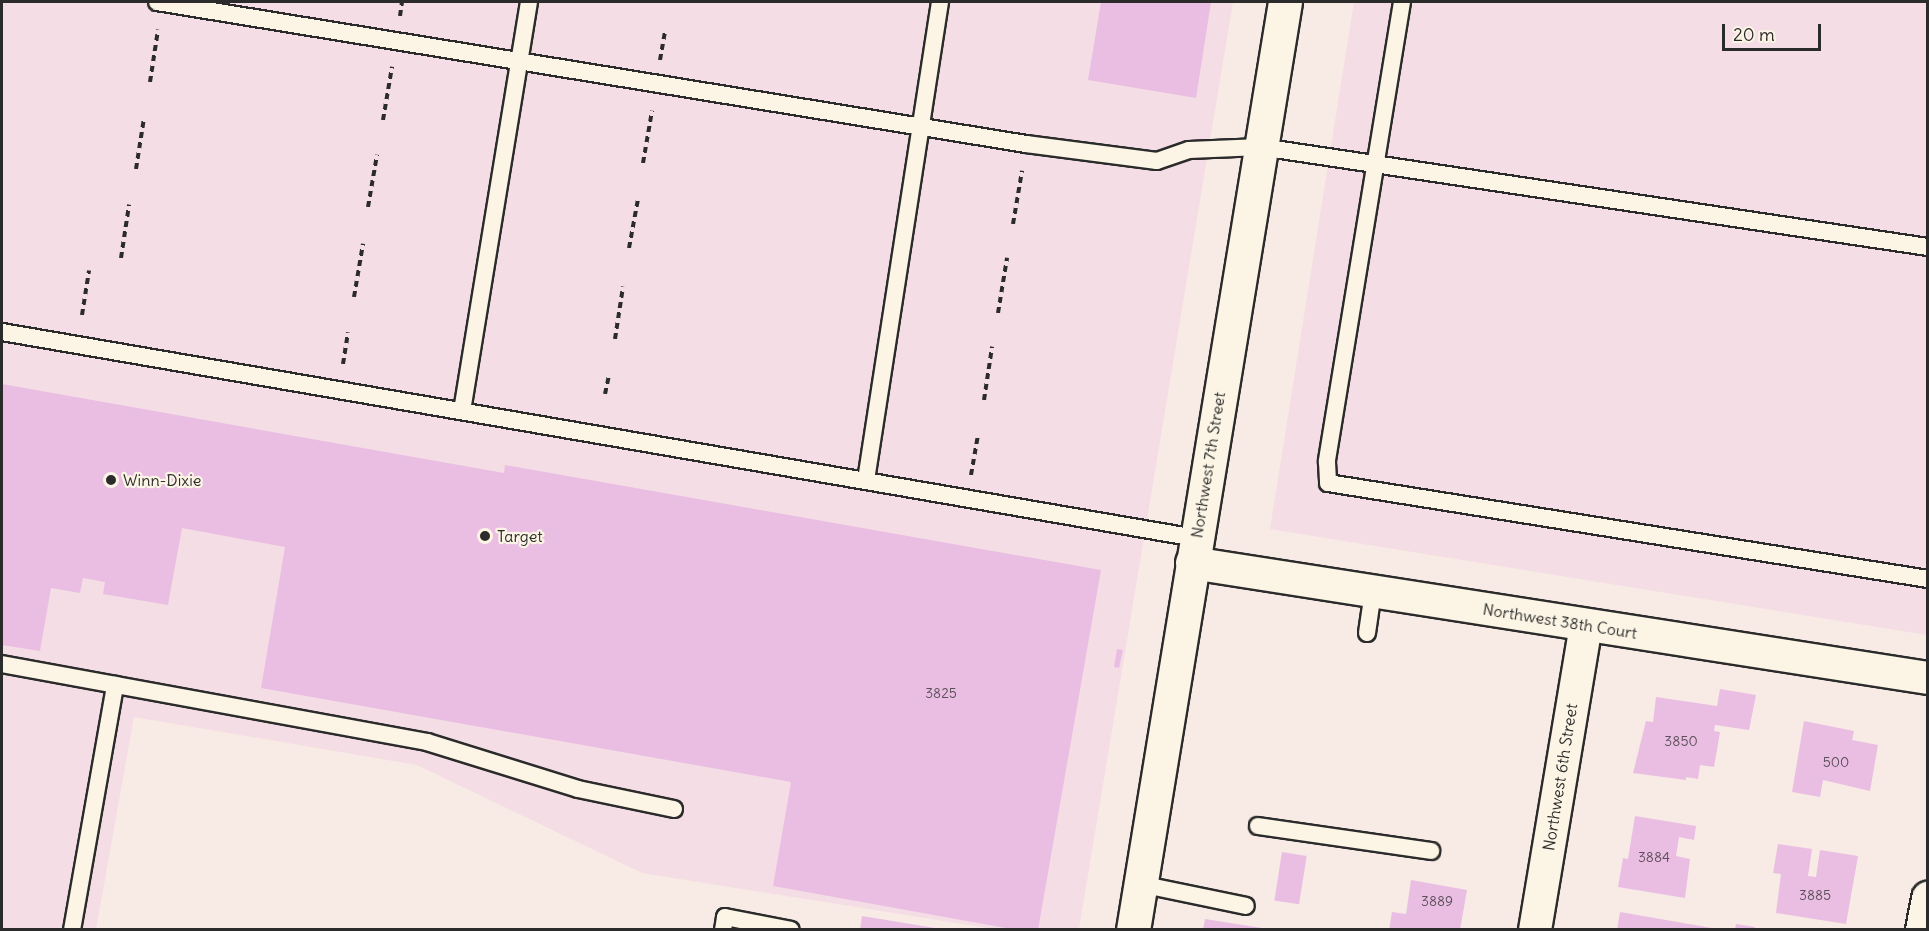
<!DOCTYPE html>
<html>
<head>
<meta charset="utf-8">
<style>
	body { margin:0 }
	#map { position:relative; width:1929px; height:931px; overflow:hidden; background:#f8eae5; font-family:Delius,sans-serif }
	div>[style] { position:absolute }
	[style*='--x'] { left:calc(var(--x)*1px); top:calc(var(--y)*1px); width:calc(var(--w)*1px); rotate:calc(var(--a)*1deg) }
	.built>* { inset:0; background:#f4dde4 }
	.building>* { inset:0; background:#eabee3; transform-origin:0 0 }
	.path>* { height:4px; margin-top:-2px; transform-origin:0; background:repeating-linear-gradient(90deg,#2b2b2b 0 6px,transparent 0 10.5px) }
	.roads { filter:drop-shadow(2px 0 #2b2b2b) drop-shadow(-2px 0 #2b2b2b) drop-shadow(0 2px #2b2b2b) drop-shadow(0 -2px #2b2b2b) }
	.service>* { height:16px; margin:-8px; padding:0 8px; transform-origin:8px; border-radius:8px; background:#fcf5e5 }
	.minor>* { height:32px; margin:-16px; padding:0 16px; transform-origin:16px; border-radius:16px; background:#fcf5e5 }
	.secondary>* { height:33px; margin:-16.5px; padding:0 16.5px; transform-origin:16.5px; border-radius:16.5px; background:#fcf5e5 }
	.dots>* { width:16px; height:16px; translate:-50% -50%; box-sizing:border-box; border:3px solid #fcf5e5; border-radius:50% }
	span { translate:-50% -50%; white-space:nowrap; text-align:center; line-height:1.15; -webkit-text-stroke:4.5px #fcf5e5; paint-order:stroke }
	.number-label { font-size:14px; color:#5b5059 }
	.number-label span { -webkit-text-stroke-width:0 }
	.street-label { font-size:16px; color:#2b2b2b }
	.poi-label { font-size:16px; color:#2b2b2b }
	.left { translate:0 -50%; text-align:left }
	.frame { position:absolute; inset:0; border:3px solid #2b2b2b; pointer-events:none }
	.scale { position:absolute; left:1722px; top:24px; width:99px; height:27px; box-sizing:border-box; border:3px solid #2b2b2b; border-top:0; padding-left:8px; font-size:18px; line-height:21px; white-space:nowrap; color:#2b2b2b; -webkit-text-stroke:4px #fcf5e5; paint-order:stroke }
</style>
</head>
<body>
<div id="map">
	<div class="built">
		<i style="clip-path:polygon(2px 2px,1233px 2px,1079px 929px,994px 929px,642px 873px,417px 765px,134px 717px,96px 929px,2px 930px)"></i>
		<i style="clip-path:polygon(1354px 2px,1927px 2px,1927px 635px,1270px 529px)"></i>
	</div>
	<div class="building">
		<i style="clip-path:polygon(1101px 2px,1211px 2px,1196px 98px,1088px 80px)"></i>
		<i style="clip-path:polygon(2px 384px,504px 473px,505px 465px,1101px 570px,1038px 930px,1017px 930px,773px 886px,791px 782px,261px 688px,285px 547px,182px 528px,168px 605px,103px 594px,105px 582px,83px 578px,80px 593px,51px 588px,40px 651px,2px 645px)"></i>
		<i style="clip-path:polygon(1117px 649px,1123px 650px,1119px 668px,1114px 667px)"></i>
		<i style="clip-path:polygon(1720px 689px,1756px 695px,1749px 730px,1715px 725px,1714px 731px,1720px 732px,1714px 767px,1700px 765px,1698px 779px,1686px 777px,1686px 780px,1633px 773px,1646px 721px,1653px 722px,1656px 697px,1717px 706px)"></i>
		<i style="clip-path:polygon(1804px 721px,1854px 731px,1852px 740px,1878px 745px,1870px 791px,1823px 780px,1820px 797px,1792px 792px)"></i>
		<i style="clip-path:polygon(1635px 816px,1696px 826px,1694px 840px,1679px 837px,1676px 856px,1690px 859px,1685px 898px,1618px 887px,1623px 858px,1628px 859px)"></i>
		<i style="clip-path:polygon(1778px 844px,1812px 849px,1808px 876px,1816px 877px,1820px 850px,1858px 856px,1846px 924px,1776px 913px,1781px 874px,1773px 873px)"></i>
		<i style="left:1282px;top:852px;width:25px;height:49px;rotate:9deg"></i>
		<i style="clip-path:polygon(1411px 880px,1467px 890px,1460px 930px,1389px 930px,1392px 912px,1406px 914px)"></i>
		<i style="clip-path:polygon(1620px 912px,1712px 928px,1712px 930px,1617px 930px)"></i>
		<i style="clip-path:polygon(862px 916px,935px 928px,934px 930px,860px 930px)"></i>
		<i style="clip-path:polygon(1205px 919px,1262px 928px,1262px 930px,1203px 930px)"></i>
		<i style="clip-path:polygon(1736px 924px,1755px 927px,1755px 930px,1735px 930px)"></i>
	</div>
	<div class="path">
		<i style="--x:400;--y:16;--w:14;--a:-82"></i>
		<i style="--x:660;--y:60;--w:29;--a:-80"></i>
		<i style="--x:150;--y:82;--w:53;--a:-81.3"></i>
		<i style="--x:383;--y:120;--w:54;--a:-80.4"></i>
		<i style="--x:643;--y:163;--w:53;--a:-80.2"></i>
		<i style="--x:136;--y:169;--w:52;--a:-81.1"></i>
		<i style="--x:368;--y:207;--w:53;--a:-80.2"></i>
		<i style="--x:1013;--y:224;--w:54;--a:-80.4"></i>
		<i style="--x:629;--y:248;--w:50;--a:-79.6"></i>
		<i style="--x:121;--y:258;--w:54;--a:-81.4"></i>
		<i style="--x:354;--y:297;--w:54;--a:-80.4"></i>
		<i style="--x:998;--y:313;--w:56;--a:-80.7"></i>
		<i style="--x:82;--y:315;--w:45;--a:-81"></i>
		<i style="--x:615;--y:339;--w:53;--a:-81.3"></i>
		<i style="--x:343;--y:364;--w:32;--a:-81"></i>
		<i style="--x:605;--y:394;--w:19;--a:-78"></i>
		<i style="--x:984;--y:400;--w:54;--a:-81.4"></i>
		<i style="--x:971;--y:475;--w:41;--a:-80.1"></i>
	</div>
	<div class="roads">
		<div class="service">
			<i style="--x:157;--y:2;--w:881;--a:9.28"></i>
			<i style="--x:1026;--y:144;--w:132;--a:7.4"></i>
			<i style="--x:1157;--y:161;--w:34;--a:-19"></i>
			<i style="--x:1189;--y:150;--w:72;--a:-2.4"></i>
			<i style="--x:1261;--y:147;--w:674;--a:8.53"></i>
			<i style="--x:1402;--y:2;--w:466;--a:99.3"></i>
			<i style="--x:1327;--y:462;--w:21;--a:87"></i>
			<i style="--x:1328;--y:483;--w:608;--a:9.09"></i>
			<i style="--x:2;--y:332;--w:1212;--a:9.79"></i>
			<i style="--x:462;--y:411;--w:414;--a:-80.7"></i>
			<i style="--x:866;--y:480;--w:484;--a:-81.2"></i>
			<i style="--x:1367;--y:633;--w:41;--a:-81.7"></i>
			<i style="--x:2;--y:664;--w:432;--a:10.4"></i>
			<i style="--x:427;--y:742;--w:158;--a:17.3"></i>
			<i style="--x:578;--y:789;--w:98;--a:11.8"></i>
			<i style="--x:1258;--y:826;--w:175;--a:8.2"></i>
			<i style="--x:1140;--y:884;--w:108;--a:11.7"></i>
			<i style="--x:72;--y:930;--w:249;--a:-80"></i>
			<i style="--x:723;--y:930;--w:13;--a:-81"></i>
			<i style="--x:725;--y:917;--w:67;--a:11.1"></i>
		</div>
		<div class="minor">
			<i style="--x:1192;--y:563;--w:745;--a:8.88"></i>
			<i style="--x:1535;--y:930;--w:309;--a:-80.5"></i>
			<i style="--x:1922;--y:930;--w:33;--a:-79"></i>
		</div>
		<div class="secondary">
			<i style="--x:1133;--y:930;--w:940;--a:-80.7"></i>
		</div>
	</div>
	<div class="dots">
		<i style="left:111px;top:480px;background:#2b2b2b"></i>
		<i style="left:485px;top:536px;background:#2b2b2b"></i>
	</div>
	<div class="number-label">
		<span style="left:941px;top:693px">3825</span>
		<span style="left:1681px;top:741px">3850</span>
		<span style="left:1836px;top:762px">500</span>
		<span style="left:1654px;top:857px">3884</span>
		<span style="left:1815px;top:895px">3885</span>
		<span style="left:1437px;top:901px">3889</span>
	</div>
	<div class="street-label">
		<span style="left:1208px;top:465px;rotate:-81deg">Northwest 7th Street</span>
		<span style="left:1560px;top:621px;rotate:9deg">Northwest 38th Court</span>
		<span style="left:1560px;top:777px;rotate:-81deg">Northwest 6th Street</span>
	</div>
	<div class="poi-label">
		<span class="left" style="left:123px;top:480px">Winn-Dixie</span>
		<span class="left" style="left:497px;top:536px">Target</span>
	</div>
	<div class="frame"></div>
	<div class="scale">20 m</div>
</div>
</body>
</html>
